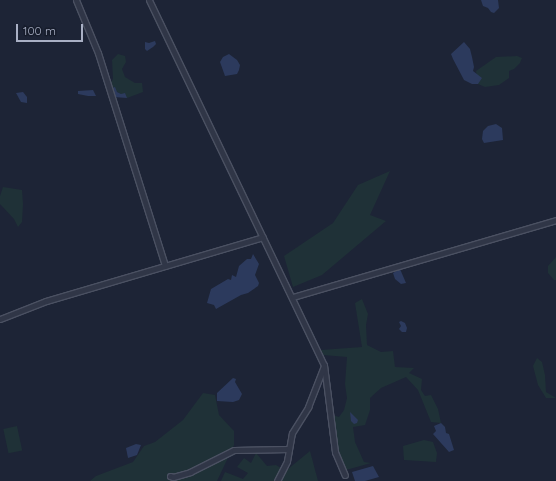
<!DOCTYPE html>
<html>
<head>
<meta charset="utf-8">
<style>
	body { margin:0 }
	#map { position:relative; width:556px; height:481px; overflow:hidden; background:#1d2436; font-family:Quicksand,sans-serif }
	div>[style] { position:absolute }
	[style*='--x'] { left:calc(var(--x)*1px); top:calc(var(--y)*1px); width:calc(var(--w)*1px); rotate:calc(var(--a)*1deg) }
	.green>* { inset:0; background:#1f3137; transform-origin:0 0 }
	.water>* { inset:0; background:#2c3a5d }
	.roads { filter:drop-shadow(1px 0 #4b5162) drop-shadow(-1px 0 #4b5162) drop-shadow(0 1px #4b5162) drop-shadow(0 -1px #4b5162) }
	.street>* { height:5px; margin:-2.5px; padding:0 2.5px; transform-origin:2.5px; border-radius:2.5px; background:#303647 }
	span { translate:-50% -50%; white-space:nowrap; text-align:center; line-height:1.15; -webkit-text-stroke:3px #161c2b; paint-order:stroke }
	.scale { position:absolute; left:16px; top:24px; width:67px; height:18px; box-sizing:border-box; border:2px solid #a9b0c5; border-top:0; padding-left:5px; font-size:12px; line-height:14px; white-space:nowrap; color:#a9b0c5; -webkit-text-stroke:3px #161c2b; paint-order:stroke }
</style>
</head>
<body>
<div id="map">
	<div class="green">
		<i style="clip-path:polygon(118px 54px,125px 56px,126px 62px,122px 69px,125px 77px,135px 83px,142px 83px,143px 92px,127px 98px,108px 86px,113px 79px,112px 60px)"></i>
		<i style="clip-path:polygon(517px 56px,522px 58px,520px 63px,514px 69px,509px 71px,509px 78px,499px 85px,485px 87px,478px 84px,476px 71px,496px 57px)"></i>
		<i style="clip-path:polygon(390px 171px,370px 215px,386px 221px,322px 275px,293px 287px,284px 256px,333px 223px,358px 185px)"></i>
		<i style="clip-path:polygon(3px 187px,22px 190px,23px 204px,22px 222px,18px 227px,14px 219px,0 204px,0 196px)"></i>
		<i style="clip-path:polygon(556px 257px,556px 280px,554px 280px,548px 273px,548px 266px)"></i>
		<i style="clip-path:polygon(362px 299px,368px 314px,366px 325px,367px 345px,381px 352px,393px 351px,395px 367px,414px 368px,409px 373px,422px 379px,421px 390px,425px 396px,431px 395px,438px 409px,441px 423px,431px 422px,418px 390px,406px 377px,381px 388px,370px 398px,370px 410px,365px 425px,353px 427px,355px 442px,364px 462px,371px 463px,346px 470px,334px 448px,332px 415px,339px 417px,344px 410px,347px 398px,345px 384px,347px 357px,323px 355px,321px 350px,362px 347px,355px 303px)"></i>
		<i style="clip-path:polygon(537px 358px,542px 362px,545px 375px,546px 392px,556px 398px,546px 398px,538px 385px,533px 366px)"></i>
		<i style="clip-path:polygon(203px 393px,215px 395px,219px 415px,234px 431px,234px 445px,217px 481px,90px 481px,96px 476px,133px 462px,144px 446px,155px 442px,183px 420px)"></i>
		<i style="left:17px;top:426px;width:25px;height:14px;rotate:78deg"></i>
		<i style="clip-path:polygon(424px 440px,433px 442px,437px 453px,436px 462px,404px 460px,403px 446px)"></i>
		<i style="clip-path:polygon(310px 451px,318px 481px,221px 481px,225px 472px,243px 479px,248px 473px,237px 467px,244px 458px,251px 463px,256px 453px,267px 466px,276px 465px,281px 468px,277px 478px)"></i>
	</div>
	<div class="water">
		<i style="clip-path:polygon(481px 0,498px 0,499px 8px,494px 13px,491px 12px,488px 8px,483px 6px)"></i>
		<i style="clip-path:polygon(155px 41px,156px 44px,153px 47px,147px 51px,145px 49px,145px 42px,149px 43px)"></i>
		<i style="clip-path:polygon(464px 42px,470px 49px,472px 57px,474px 67px,473px 71px,482px 78px,478px 84px,472px 84px,464px 80px,453px 59px,451px 54px)"></i>
		<i style="clip-path:polygon(229px 54px,237px 60px,240px 65px,239px 70px,237px 74px,225px 76px,220px 62px,223px 57px)"></i>
		<i style="clip-path:polygon(115px 87px,117px 92px,121px 94px,125px 93px,127px 98px,114px 97px,110px 93px,112px 88px)"></i>
		<i style="clip-path:polygon(93px 90px,96px 96px,88px 96px,78px 94px,78px 91px)"></i>
		<i style="clip-path:polygon(23px 92px,27px 97px,27px 103px,21px 102px,16px 93px)"></i>
		<i style="clip-path:polygon(496px 124px,502px 128px,503px 140px,484px 143px,482px 139px,483px 131px,488px 126px)"></i>
		<i style="clip-path:polygon(253px 254px,259px 264px,255px 275px,259px 283px,258px 286px,248px 293px,241px 295px,216px 309px,214px 305px,207px 303px,211px 289px,228px 279px,231px 280px,232px 275px,236px 277px,239px 266px,247px 259px,251px 259px)"></i>
		<i style="clip-path:polygon(400px 269px,406px 283px,401px 284px,395px 279px,393px 273px)"></i>
		<i style="clip-path:polygon(401px 321px,405px 323px,407px 328px,406px 332px,402px 332px,399px 329px,401px 326px,399px 322px)"></i>
		<i style="clip-path:polygon(233px 378px,236px 379px,235px 382px,242px 394px,239px 400px,233px 402px,217px 401px,217px 393px)"></i>
		<i style="clip-path:polygon(350px 412px,358px 420px,357px 423px,354px 424px,351px 421px)"></i>
		<i style="clip-path:polygon(441px 423px,445px 427px,446px 433px,449px 434px,454px 450px,449px 452px,433px 434px,436px 431px,434px 426px)"></i>
		<i style="clip-path:polygon(136px 444px,141px 445px,137px 455px,128px 458px,126px 448px)"></i>
		<i style="clip-path:polygon(373px 466px,379px 477px,365px 481px,355px 481px,352px 472px)"></i>
	</div>
	<div class="roads">
		<div class="street">
			<i style="--x:76;--y:0;--w:57;--a:67.5"></i>
			<i style="--x:98;--y:53;--w:223;--a:72.5"></i>
			<i style="--x:149;--y:0;--w:405;--a:64.4"></i>
			<i style="--x:324;--y:365;--w:88;--a:82.8"></i>
			<i style="--x:335;--y:452;--w:25;--a:67"></i>
			<i style="--x:293;--y:297;--w:274;--a:-16.3"></i>
			<i style="--x:0;--y:319;--w:49;--a:-21.4"></i>
			<i style="--x:46;--y:301;--w:226;--a:-16.4"></i>
			<i style="--x:170;--y:476;--w:3;--a:18"></i>
			<i style="--x:173;--y:477;--w:18;--a:-16"></i>
			<i style="--x:190;--y:472;--w:49;--a:-26.6"></i>
			<i style="--x:234;--y:450;--w:55;--a:-1"></i>
			<i style="--x:277;--y:481;--w:22;--a:-63"></i>
			<i style="--x:287;--y:461;--w:28;--a:-80"></i>
			<i style="--x:292;--y:433;--w:31;--a:-58"></i>
			<i style="--x:308;--y:407;--w:44;--a:-68.7"></i>
		</div>
	</div>
	<div class="scale">100 m</div>
</div>
</body>
</html>
